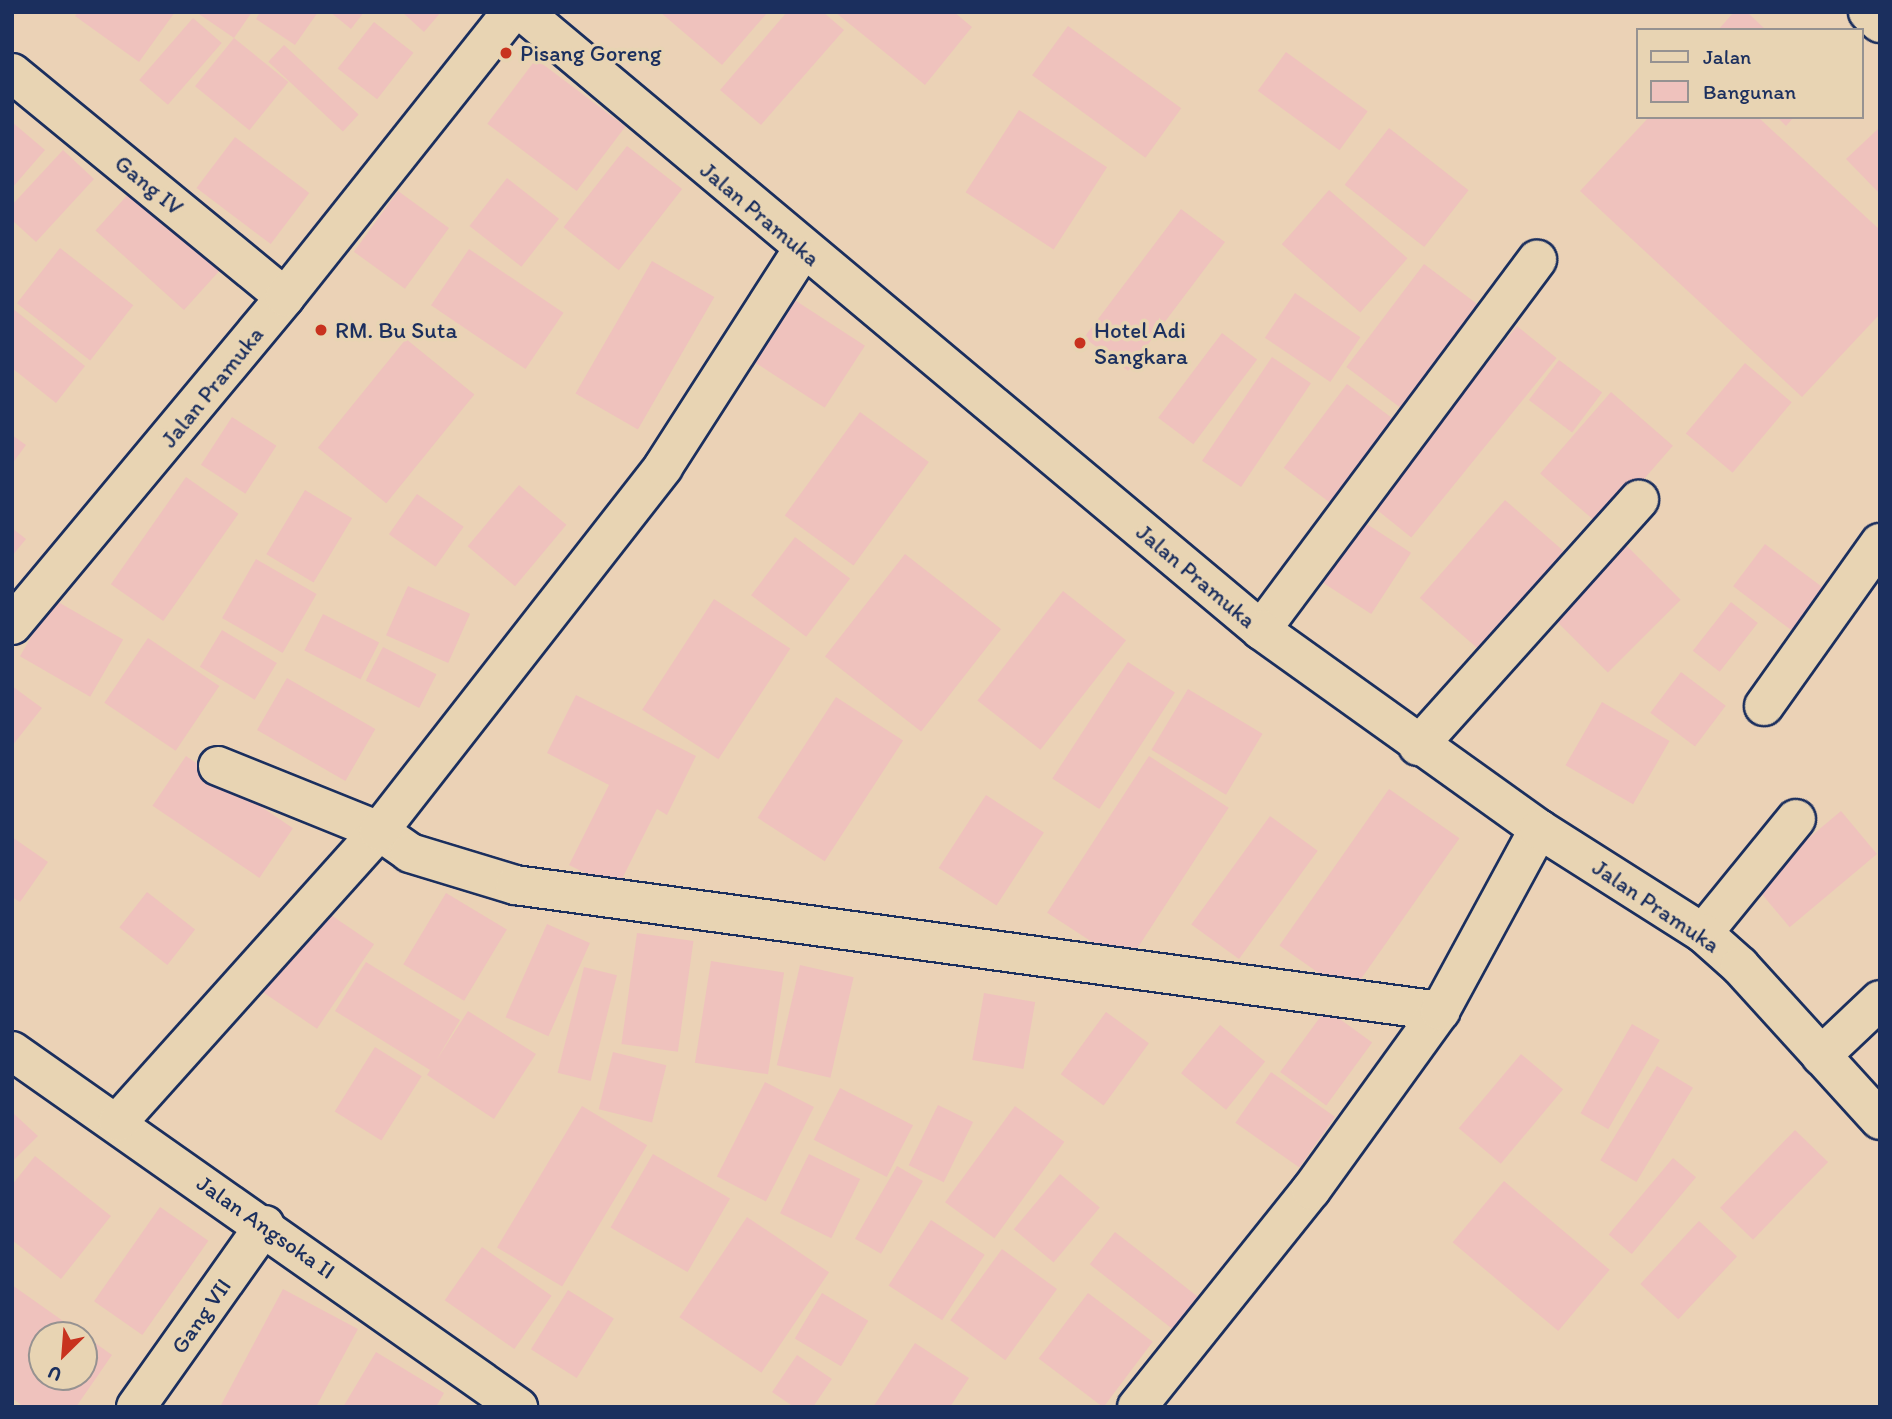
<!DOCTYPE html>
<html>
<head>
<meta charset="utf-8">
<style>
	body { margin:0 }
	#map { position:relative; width:1892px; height:1419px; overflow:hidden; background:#ebd2b6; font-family:Itim,sans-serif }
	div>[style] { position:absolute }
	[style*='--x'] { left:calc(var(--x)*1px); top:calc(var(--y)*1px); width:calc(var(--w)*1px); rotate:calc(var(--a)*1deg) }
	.building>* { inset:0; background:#efc2bd; transform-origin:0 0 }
	.roads { filter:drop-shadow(2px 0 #1b2f5e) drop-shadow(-2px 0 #1b2f5e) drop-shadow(0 2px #1b2f5e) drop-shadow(0 -2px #1b2f5e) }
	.street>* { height:38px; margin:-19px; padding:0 19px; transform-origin:19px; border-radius:19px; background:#e8d4b3 }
	.secondary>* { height:38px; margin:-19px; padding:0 19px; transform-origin:19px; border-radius:19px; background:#e8d4b3 }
	.dots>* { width:19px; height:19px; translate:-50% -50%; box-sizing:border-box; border:4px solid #e8d4b3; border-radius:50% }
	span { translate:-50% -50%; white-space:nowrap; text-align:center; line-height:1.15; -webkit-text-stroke:7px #e8d4b3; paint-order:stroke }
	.poi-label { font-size:23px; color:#1b2f5e }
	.left { translate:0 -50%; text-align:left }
	.street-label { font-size:23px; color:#1b2f5e }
	.frame { position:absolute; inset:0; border:14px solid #1b2f5e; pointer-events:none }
	.legend { position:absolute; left:1636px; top:28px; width:228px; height:91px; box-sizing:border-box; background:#e8d4b3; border:2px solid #969291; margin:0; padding:9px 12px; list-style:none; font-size:21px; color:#1b2f5e }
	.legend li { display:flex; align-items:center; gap:14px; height:35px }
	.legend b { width:35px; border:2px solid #969291 }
	.north { position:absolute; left:28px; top:1321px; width:70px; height:70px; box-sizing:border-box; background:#e8d4b3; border:2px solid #969291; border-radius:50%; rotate:205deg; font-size:19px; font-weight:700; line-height:28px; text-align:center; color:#1b2f5e }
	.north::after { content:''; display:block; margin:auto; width:24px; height:32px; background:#c8321e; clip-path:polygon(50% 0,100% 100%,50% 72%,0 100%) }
</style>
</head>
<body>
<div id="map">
	<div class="building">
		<i style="clip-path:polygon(78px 12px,175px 12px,139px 62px,75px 16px)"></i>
		<i style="clip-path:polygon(196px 12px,252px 12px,234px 38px)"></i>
		<i style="clip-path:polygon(260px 12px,318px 12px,295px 45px,256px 19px)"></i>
		<i style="clip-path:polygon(330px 12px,364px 12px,351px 29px)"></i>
		<i style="clip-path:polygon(402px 12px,441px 12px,424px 32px)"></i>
		<i style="clip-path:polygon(660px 12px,768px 12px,722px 65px)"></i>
		<i style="clip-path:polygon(787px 12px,823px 12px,844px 30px,761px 125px,720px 90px)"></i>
		<i style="clip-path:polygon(835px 12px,954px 12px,972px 27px,925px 85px)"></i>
		<i style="clip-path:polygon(1734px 12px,1747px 12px,1766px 30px,1718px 30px)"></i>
		<i style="left:193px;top:18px;width:38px;height:82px;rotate:41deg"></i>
		<i style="left:374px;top:22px;width:50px;height:59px;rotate:38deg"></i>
		<i style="left:1068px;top:26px;width:140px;height:61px;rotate:36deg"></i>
		<i style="left:234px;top:38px;width:70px;height:62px;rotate:39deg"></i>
		<i style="left:284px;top:45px;width:102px;height:23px;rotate:43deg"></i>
		<i style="left:1286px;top:52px;width:101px;height:48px;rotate:36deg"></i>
		<i style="left:536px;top:59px;width:112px;height:81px;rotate:37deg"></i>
		<i style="left:1019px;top:110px;width:105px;height:98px;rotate:33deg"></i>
		<i style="clip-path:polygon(1649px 117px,1758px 117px,1880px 230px,1880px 314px,1802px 397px,1580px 191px)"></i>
		<i style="clip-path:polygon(1777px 117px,1794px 117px,1786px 126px)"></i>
		<i style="clip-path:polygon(12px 122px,45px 150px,12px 188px)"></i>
		<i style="clip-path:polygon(1880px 127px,1880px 194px,1846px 159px)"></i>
		<i style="left:1389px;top:128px;width:101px;height:72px;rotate:38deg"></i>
		<i style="left:235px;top:137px;width:93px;height:64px;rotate:37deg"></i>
		<i style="left:627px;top:146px;width:70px;height:103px;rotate:38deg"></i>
		<i style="clip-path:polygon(63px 150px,94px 179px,36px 242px,12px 220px,12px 205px)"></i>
		<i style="left:507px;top:178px;width:66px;height:61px;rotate:38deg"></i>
		<i style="left:1329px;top:190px;width:104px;height:72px;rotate:41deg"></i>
		<i style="left:131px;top:191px;width:119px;height:53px;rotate:42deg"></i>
		<i style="left:398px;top:191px;width:63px;height:75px;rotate:36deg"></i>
		<i style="left:1181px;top:209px;width:55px;height:161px;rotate:37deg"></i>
		<i style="left:60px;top:248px;width:93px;height:70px;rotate:38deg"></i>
		<i style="left:469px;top:249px;width:114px;height:68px;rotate:34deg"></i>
		<i style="left:652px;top:261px;width:72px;height:153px;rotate:30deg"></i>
		<i style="left:1424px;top:264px;width:79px;height:129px;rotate:37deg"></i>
		<i style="left:1295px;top:293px;width:79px;height:54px;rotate:34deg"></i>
		<i style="left:787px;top:295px;width:93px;height:74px;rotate:33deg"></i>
		<i style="clip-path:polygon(12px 308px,85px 366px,56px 403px,12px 368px)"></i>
		<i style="left:1517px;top:326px;width:51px;height:231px;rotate:39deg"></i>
		<i style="left:1222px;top:333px;width:44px;height:106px;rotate:37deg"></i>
		<i style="left:406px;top:339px;width:88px;height:140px;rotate:39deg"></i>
		<i style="left:1272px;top:357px;width:47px;height:125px;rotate:34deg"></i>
		<i style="left:1559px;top:360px;width:54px;height:50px;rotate:37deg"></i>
		<i style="left:1745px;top:363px;width:61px;height:92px;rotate:40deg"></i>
		<i style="left:1347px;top:384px;width:70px;height:105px;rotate:37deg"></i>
		<i style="left:1611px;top:392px;width:82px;height:108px;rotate:41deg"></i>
		<i style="left:860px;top:412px;width:85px;height:128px;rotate:36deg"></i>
		<i style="left:232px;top:417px;width:53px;height:57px;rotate:33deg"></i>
		<i style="clip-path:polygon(12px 435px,26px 445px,12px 464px)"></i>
		<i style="left:186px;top:477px;width:64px;height:131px;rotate:35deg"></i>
		<i style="left:519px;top:485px;width:62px;height:80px;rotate:40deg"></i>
		<i style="left:305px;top:490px;width:55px;height:75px;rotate:31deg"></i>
		<i style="left:417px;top:494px;width:57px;height:49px;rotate:35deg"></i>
		<i style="left:1505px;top:500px;width:89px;height:130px;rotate:41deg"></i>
		<i style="left:1359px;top:519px;width:62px;height:73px;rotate:33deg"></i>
		<i style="clip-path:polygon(12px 528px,26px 539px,12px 556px)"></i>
		<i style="left:795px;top:537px;width:69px;height:73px;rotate:37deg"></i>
		<i style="left:1622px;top:541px;width:83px;height:103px;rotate:45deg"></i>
		<i style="left:1765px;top:544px;width:74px;height:53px;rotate:37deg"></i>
		<i style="left:905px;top:554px;width:122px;height:130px;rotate:38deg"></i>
		<i style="left:256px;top:559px;width:70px;height:68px;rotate:30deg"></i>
		<i style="left:408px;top:586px;width:68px;height:54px;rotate:24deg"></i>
		<i style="left:1063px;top:591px;width:80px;height:139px;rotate:38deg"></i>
		<i style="left:53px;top:599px;width:81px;height:66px;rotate:30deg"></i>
		<i style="left:714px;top:599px;width:91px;height:132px;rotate:33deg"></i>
		<i style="left:1731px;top:602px;width:34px;height:62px;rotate:38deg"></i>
		<i style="left:323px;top:614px;width:63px;height:41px;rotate:27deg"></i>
		<i style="left:222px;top:630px;width:64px;height:43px;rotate:31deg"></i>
		<i style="left:148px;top:638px;width:86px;height:78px;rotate:34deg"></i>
		<i style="left:383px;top:647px;width:60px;height:38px;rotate:27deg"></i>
		<i style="left:1128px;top:662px;width:56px;height:139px;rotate:33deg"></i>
		<i style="left:1681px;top:672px;width:56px;height:51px;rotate:37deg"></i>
		<i style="left:287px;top:678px;width:102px;height:60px;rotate:30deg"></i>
		<i style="clip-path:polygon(12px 686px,42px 708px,12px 746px)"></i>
		<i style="left:1188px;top:689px;width:87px;height:71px;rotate:31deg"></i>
		<i style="clip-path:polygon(576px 695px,696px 756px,667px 815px,657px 809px,617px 889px,569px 865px,609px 785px,547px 753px)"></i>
		<i style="left:836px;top:697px;width:80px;height:144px;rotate:33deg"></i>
		<i style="left:1602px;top:702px;width:78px;height:73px;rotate:30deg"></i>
		<i style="left:186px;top:756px;width:129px;height:60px;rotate:34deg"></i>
		<i style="left:1149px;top:756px;width:95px;height:187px;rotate:33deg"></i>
		<i style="left:1389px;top:789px;width:86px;height:191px;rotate:35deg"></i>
		<i style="left:986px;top:795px;width:69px;height:87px;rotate:33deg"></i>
		<i style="left:1841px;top:811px;width:56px;height:114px;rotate:50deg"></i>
		<i style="left:1270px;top:816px;width:59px;height:134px;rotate:36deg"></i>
		<i style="clip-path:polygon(12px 837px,48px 862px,20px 902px,12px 897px)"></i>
		<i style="left:147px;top:892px;width:61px;height:45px;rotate:38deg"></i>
		<i style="left:446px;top:893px;width:71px;height:83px;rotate:31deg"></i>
		<i style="left:316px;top:905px;width:70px;height:102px;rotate:34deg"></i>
		<i style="left:547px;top:924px;width:47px;height:102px;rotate:24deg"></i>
		<i style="left:637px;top:933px;width:57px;height:112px;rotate:8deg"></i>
		<i style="left:711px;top:961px;width:74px;height:103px;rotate:9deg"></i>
		<i style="clip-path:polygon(366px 962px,460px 1020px,436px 1061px,468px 1011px,536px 1054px,494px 1119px,427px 1075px,430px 1070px,335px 1011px)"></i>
		<i style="left:800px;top:965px;width:55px;height:103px;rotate:13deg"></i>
		<i style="left:584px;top:967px;width:34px;height:109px;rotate:14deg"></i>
		<i style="left:984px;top:993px;width:52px;height:68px;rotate:10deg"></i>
		<i style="left:1326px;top:1009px;width:57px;height:78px;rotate:36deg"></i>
		<i style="left:1106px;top:1012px;width:53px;height:77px;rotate:36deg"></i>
		<i style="left:1632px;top:1024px;width:32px;height:103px;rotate:30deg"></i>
		<i style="left:1220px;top:1025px;width:58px;height:62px;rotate:39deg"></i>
		<i style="left:375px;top:1047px;width:55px;height:76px;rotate:32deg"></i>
		<i style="left:613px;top:1052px;width:55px;height:59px;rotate:14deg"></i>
		<i style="left:1521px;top:1054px;width:55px;height:97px;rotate:40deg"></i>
		<i style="left:1657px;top:1066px;width:42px;height:110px;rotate:31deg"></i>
		<i style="left:1271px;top:1072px;width:78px;height:62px;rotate:35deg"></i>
		<i style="left:765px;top:1082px;width:55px;height:106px;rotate:27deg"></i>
		<i style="left:840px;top:1088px;width:82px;height:58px;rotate:27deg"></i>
		<i style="left:938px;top:1105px;width:39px;height:67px;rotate:26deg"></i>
		<i style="left:582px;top:1106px;width:76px;height:165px;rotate:31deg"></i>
		<i style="left:1015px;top:1106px;width:61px;height:119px;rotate:36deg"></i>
		<i style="clip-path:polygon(12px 1112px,38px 1136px,12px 1162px)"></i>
		<i style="left:1795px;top:1130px;width:46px;height:108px;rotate:44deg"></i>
		<i style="left:653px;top:1154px;width:89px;height:85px;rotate:30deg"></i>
		<i style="left:809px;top:1154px;width:57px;height:66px;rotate:26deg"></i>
		<i style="clip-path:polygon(35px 1156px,111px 1216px,61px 1279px,12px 1240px,12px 1185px)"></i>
		<i style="left:1673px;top:1158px;width:30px;height:100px;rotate:40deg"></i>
		<i style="left:897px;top:1166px;width:30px;height:84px;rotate:30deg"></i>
		<i style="left:1060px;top:1174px;width:52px;height:72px;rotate:40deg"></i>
		<i style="left:1504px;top:1181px;width:138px;height:80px;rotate:40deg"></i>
		<i style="left:160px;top:1207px;width:59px;height:115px;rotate:35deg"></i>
		<i style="left:747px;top:1217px;width:99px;height:121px;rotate:34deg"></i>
		<i style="left:931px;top:1220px;width:64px;height:78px;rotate:33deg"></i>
		<i style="left:1699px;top:1221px;width:52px;height:86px;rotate:43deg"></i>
		<i style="left:1115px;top:1232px;width:105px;height:41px;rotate:38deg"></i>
		<i style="left:482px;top:1247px;width:85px;height:65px;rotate:35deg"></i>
		<i style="left:1002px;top:1249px;width:68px;height:88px;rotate:36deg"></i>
		<i style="clip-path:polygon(12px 1285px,83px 1335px,42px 1335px,42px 1377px,84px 1377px,84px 1335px,112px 1355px,76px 1407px,24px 1407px,12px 1398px)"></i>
		<i style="clip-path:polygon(283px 1289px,358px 1329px,316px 1407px,220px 1407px)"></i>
		<i style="left:568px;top:1290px;width:54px;height:70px;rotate:32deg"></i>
		<i style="left:822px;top:1293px;width:54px;height:53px;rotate:31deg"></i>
		<i style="left:1088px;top:1293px;width:81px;height:82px;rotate:37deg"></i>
		<i style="clip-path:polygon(915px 1343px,969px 1378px,950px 1407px,873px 1407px)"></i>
		<i style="clip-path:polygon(376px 1352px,444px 1393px,436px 1407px,343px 1407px)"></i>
		<i style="clip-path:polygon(797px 1355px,832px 1379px,813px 1407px,794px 1407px,772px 1392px)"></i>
	</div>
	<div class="roads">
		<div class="street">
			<i style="--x:1868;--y:12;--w:16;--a:43"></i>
			<i style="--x:12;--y:73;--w:353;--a:39.4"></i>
			<i style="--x:12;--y:625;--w:427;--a:-50.2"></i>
			<i style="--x:285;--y:297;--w:364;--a:-51.5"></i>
			<i style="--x:1261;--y:630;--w:462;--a:-53.3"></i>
			<i style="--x:1764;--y:706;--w:200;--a:-54.6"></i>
			<i style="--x:1418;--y:746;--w:331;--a:-48.1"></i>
			<i style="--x:218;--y:766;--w:174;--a:22"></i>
			<i style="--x:379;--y:831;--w:38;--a:35"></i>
			<i style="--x:410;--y:853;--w:110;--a:16.9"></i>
			<i style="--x:515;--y:885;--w:934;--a:7.76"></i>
			<i style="--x:1703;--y:933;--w:147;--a:-50.8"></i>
			<i style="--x:12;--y:1051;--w:619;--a:35.13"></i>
			<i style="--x:1821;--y:1056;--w:81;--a:-43.5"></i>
			<i style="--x:118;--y:1122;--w:391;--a:-48.1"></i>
			<i style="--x:379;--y:831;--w:462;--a:-52"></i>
			<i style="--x:663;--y:467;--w:259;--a:-57.3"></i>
			<i style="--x:136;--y:1407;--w:223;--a:-54.7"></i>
			<i style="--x:1137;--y:1407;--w:278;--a:-51.3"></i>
			<i style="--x:1311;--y:1190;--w:221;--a:-54.2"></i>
			<i style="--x:1440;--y:1011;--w:207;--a:-61.5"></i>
		</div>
		<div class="secondary">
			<i style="--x:523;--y:12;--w:963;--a:39.94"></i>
			<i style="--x:1261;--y:630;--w:342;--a:35.6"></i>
			<i style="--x:1539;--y:829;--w:194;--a:32.4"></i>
			<i style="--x:1703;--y:933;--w:50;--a:41.7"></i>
			<i style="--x:1740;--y:966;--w:208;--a:47.7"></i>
		</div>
	</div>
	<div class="dots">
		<i style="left:506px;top:53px;background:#c8321e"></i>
		<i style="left:321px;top:330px;background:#c8321e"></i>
		<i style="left:1080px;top:343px;background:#c8321e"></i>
	</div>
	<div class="poi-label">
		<span class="left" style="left:520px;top:53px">Pisang Goreng</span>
		<span class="left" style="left:335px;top:330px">RM. Bu Suta</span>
		<span class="left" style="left:1094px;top:343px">Hotel Adi<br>Sangkara</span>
	</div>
	<div class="street-label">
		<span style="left:149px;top:185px;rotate:39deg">Gang IV</span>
		<span style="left:760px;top:214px;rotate:40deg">Jalan Pramuka</span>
		<span style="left:212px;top:387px;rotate:-51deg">Jalan Pramuka</span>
		<span style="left:1196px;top:576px;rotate:40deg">Jalan Pramuka</span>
		<span style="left:1656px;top:906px;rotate:34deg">Jalan Pramuka</span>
		<span style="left:266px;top:1227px;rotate:35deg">Jalan Angsoka II</span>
		<span style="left:201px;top:1316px;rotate:-55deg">Gang VII</span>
	</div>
	<div class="frame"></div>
	<ul class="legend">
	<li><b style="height:9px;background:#e8d4b3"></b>Jalan</li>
	<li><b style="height:19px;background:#efc2bd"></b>Bangunan</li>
	</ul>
	<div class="north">U</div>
</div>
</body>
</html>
